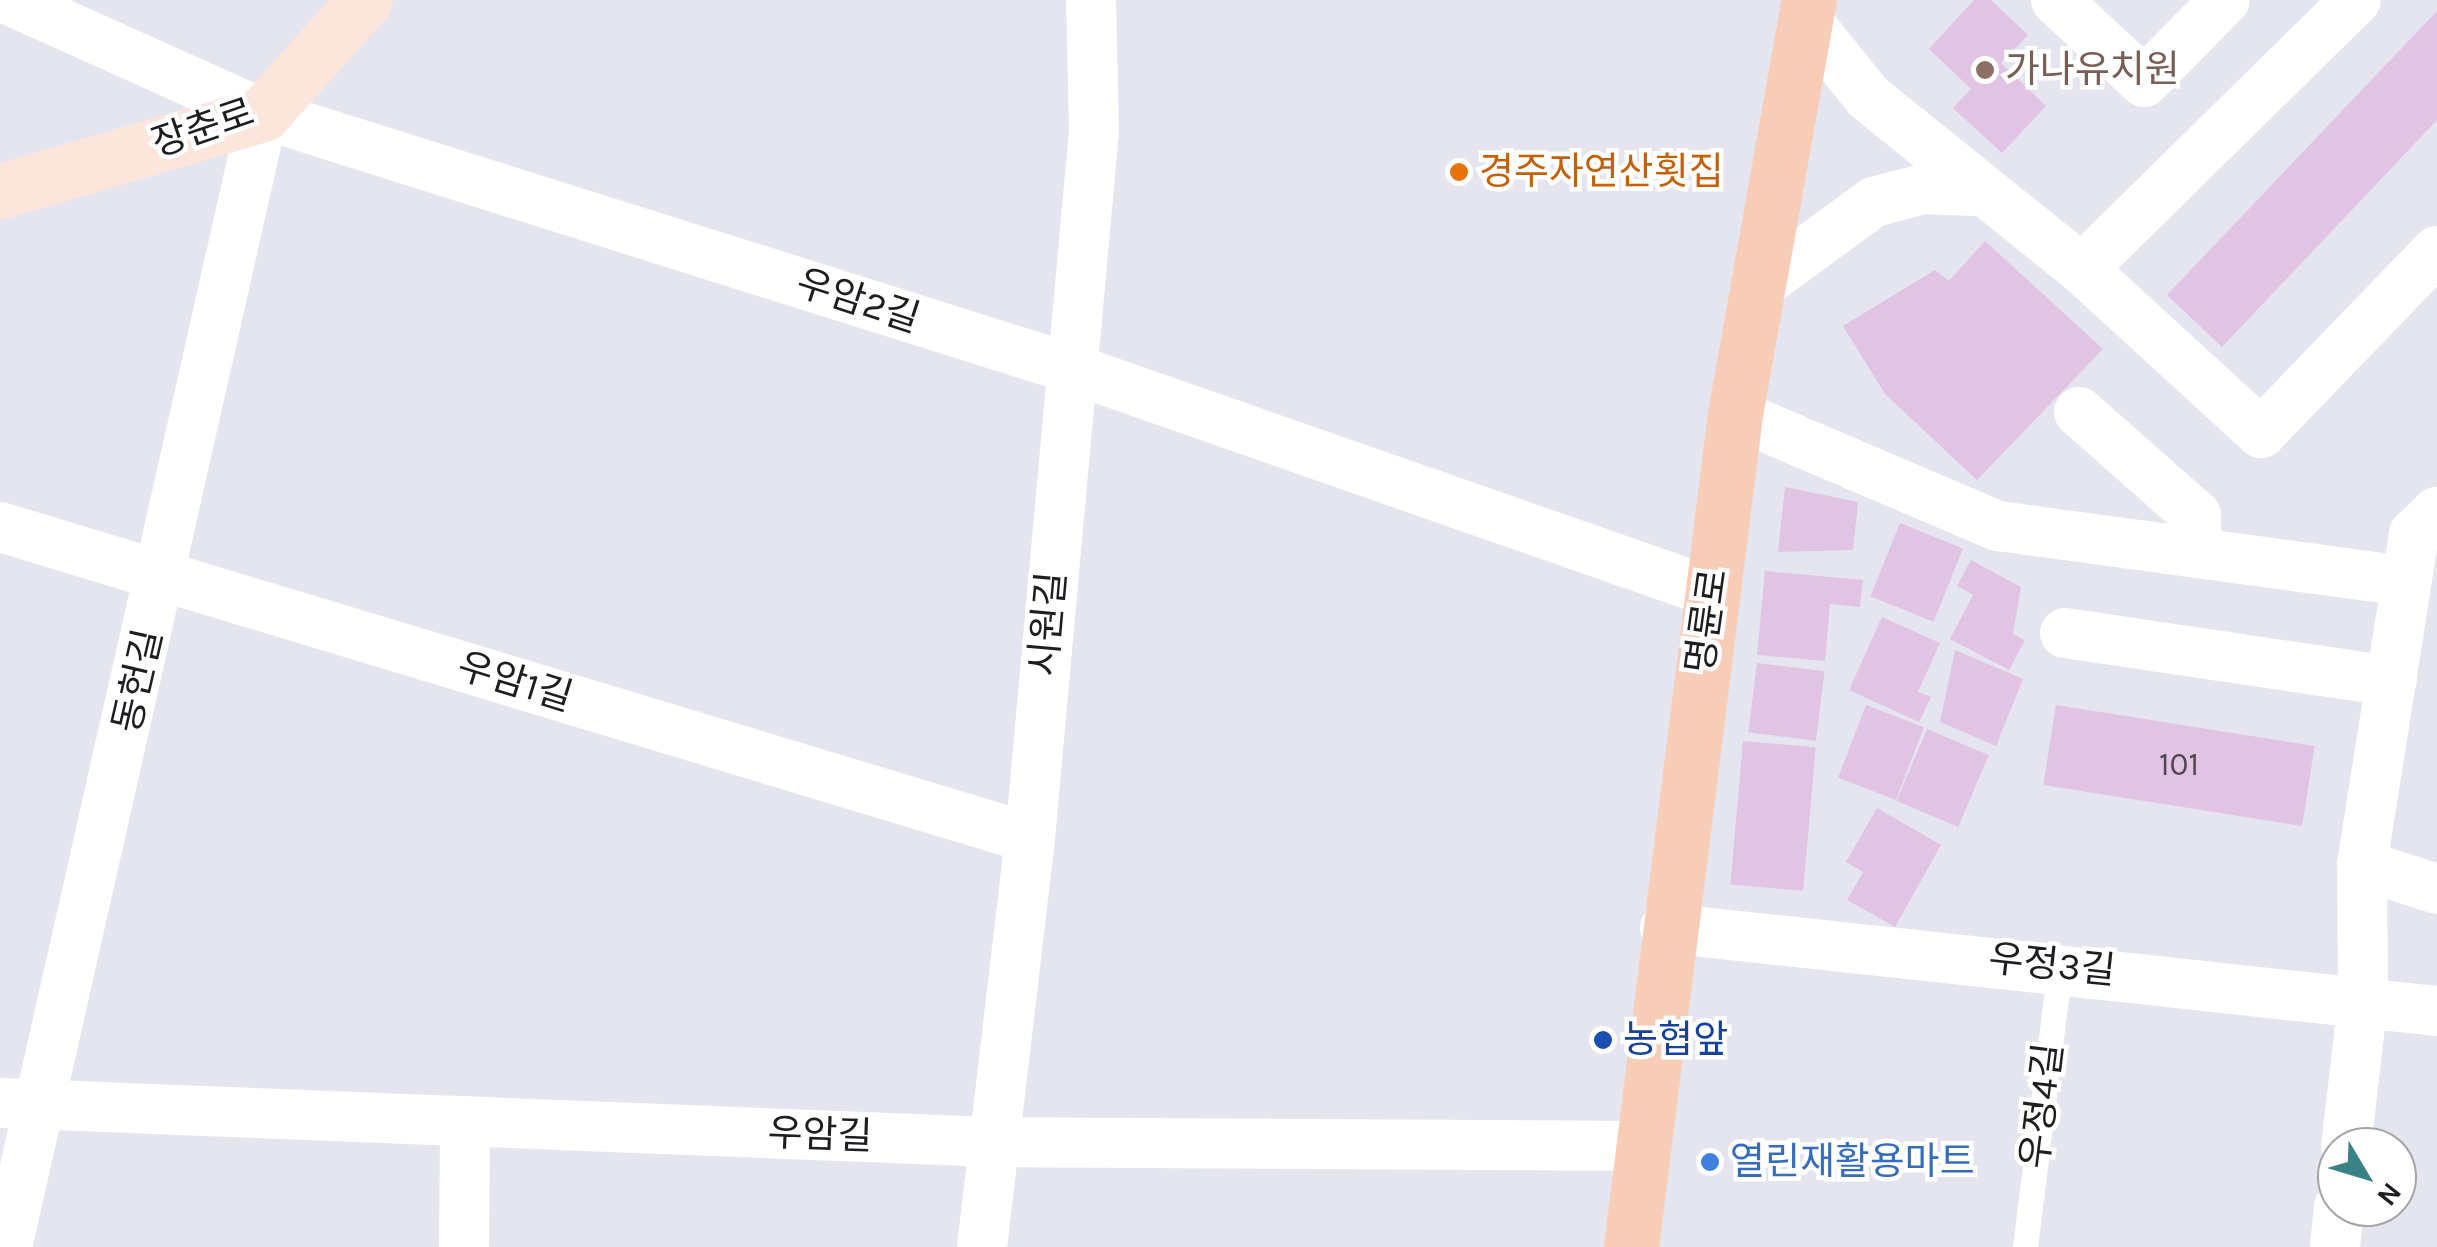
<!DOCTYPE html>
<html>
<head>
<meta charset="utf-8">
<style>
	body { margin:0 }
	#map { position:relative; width:2437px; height:1247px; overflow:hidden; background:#e5e5f0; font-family:Karla,"Noto Sans KR",sans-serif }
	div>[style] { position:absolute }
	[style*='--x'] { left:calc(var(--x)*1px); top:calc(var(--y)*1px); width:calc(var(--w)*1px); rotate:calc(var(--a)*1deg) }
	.building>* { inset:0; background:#e1c3e3; transform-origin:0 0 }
	.service>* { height:25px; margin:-12.5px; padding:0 12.5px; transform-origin:12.5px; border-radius:12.5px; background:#fff }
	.minor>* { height:50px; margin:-25px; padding:0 25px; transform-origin:25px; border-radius:25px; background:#fff }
	.secondary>* { height:55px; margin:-27.5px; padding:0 27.5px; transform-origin:27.5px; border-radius:27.5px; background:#fce6db }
	.primary>* { height:55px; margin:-27.5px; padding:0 27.5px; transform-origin:27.5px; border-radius:27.5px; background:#f8cdb7 }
	.dots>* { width:28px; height:28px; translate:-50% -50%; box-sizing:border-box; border:5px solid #fff; border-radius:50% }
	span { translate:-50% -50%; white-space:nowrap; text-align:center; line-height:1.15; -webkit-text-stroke:9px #fff; paint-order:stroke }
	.number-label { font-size:32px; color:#4f4752 }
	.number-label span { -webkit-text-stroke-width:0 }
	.education-label { font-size:38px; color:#785e54 }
	.left { translate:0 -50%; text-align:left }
	.street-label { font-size:38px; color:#1e1e22 }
	.food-label { font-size:38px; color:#c56008 }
	.transit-label { font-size:38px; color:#164399 }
	.shop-label { font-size:38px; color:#366cbe }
	.north { position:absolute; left:2317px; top:1127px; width:100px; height:100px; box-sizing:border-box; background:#fff; border:2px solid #a5a5a7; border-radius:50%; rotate:128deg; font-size:28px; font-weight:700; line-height:40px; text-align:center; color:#1e1e22 }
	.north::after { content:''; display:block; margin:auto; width:35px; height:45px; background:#398286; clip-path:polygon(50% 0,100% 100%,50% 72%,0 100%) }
</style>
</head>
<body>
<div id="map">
	<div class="building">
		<i style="clip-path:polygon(1974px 0,1991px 0,2028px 35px,2001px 63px,2046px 106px,2002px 153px,1953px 108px,1971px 89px,1929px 49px)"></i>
		<i style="clip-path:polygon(2437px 11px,2437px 120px,2222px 347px,2167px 295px)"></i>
		<i style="clip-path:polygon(1985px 241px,2103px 349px,1977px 480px,1885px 394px,1843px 326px,1935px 270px,1949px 281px)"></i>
		<i style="clip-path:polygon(1785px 487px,1858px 502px,1853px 550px,1778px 552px)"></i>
		<i style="left:1900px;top:523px;width:68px;height:79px;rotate:22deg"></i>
		<i style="clip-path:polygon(1971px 560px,2021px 587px,2013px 634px,2025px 640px,2009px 670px,1950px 639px,1973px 595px,1957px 586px)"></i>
		<i style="clip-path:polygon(1765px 571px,1863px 580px,1860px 607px,1830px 604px,1825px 661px,1757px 655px)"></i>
		<i style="clip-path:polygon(1882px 617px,1940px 643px,1918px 692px,1931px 697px,1919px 722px,1849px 690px)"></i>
		<i style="clip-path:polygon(1955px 650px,2023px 679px,1996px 746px,1940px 722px)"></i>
		<i style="left:1757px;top:663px;width:68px;height:70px;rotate:7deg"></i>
		<i style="left:1866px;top:705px;width:62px;height:78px;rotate:21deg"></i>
		<i style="left:2056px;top:705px;width:262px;height:81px;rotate:9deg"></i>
		<i style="left:1927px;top:729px;width:67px;height:78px;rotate:23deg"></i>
		<i style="left:1743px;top:741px;width:73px;height:144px;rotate:5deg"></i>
		<i style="clip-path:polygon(1877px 808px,1941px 845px,1895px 927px,1847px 900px,1863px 872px,1846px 862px)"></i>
	</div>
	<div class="service">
		<i style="--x:2025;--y:1247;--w:284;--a:-82.9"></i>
	</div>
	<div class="minor">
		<i style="--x:9;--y:0;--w:278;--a:24.2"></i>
		<i style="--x:263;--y:114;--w:846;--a:17.47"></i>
		<i style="--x:1070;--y:368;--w:679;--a:19.26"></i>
		<i style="--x:2056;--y:0;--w:120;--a:43"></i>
		<i style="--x:2144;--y:82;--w:115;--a:-45.4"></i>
		<i style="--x:1807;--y:21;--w:97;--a:51.2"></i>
		<i style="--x:1868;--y:97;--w:275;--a:38.8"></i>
		<i style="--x:2082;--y:269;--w:243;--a:42.5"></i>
		<i style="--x:2261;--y:433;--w:253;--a:-46"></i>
		<i style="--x:2082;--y:269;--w:384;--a:-44.5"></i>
		<i style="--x:1760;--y:285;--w:141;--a:-36.1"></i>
		<i style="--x:1874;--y:202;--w:51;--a:-14.9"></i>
		<i style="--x:1923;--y:189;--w:53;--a:2.2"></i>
		<i style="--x:2079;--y:412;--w:156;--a:41.4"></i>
		<i style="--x:2196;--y:515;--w:34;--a:90"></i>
		<i style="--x:1735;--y:414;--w:286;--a:23.1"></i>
		<i style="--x:1998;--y:526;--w:412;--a:7.7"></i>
		<i style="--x:0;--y:527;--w:1076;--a:16.8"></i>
		<i style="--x:2065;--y:633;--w:330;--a:8.4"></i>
		<i style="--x:2391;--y:681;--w:186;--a:99"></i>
		<i style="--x:2362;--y:865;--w:79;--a:17.7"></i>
		<i style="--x:2391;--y:681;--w:149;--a:-81.1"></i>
		<i style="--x:2414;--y:534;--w:32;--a:-44"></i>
		<i style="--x:1665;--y:928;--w:776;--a:6.14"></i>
		<i style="--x:0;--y:1103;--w:994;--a:2.25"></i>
		<i style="--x:993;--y:1142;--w:648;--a:0.35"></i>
		<i style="--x:2346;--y:1147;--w:149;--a:-83.4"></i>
		<i style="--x:2363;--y:999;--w:134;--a:-90.4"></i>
		<i style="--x:7;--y:1247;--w:1162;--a:-77.27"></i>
		<i style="--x:464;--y:1247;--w:126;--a:-89.5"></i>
		<i style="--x:982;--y:1247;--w:412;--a:-83.3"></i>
		<i style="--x:1030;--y:838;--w:710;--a:-84.83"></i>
		<i style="--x:1094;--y:131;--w:131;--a:-91.3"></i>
		<i style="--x:2335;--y:1247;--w:40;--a:-84.3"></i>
	</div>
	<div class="secondary">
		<i style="--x:0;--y:191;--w:274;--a:-16.3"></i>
		<i style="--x:263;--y:114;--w:153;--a:-48.2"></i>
	</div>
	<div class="primary">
		<i style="--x:1631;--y:1247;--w:839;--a:-82.88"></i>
		<i style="--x:1735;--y:414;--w:421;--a:-79.9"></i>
	</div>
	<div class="dots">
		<i style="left:1985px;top:70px;background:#8d6e63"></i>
		<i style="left:1459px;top:172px;background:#e8710a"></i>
		<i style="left:1603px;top:1040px;background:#1a4fb4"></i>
		<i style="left:1710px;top:1162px;background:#3f7fe0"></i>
	</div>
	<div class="number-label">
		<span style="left:2179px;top:765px">101</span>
	</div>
	<div class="education-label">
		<span class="left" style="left:2005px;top:70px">가나유치원</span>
	</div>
	<div class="street-label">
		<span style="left:203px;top:128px;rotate:-19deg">장춘로</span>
		<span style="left:858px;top:301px;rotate:18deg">우암2길</span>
		<span style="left:1707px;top:621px;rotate:-82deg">명륜로</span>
		<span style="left:1048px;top:624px;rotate:-85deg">시원길</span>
		<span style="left:138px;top:681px;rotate:-77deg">동헌길</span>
		<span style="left:515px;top:682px;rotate:17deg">우암1길</span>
		<span style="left:2052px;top:965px;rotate:6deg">우정3길</span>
		<span style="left:2042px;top:1106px;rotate:-83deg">우정4길</span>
		<span style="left:820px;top:1135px;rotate:2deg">우암길</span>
	</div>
	<div class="food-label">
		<span class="left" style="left:1479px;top:172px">경주자연산횟집</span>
	</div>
	<div class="transit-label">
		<span class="left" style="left:1623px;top:1040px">농협앞</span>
	</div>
	<div class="shop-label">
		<span class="left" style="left:1730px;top:1162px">열린재활용마트</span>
	</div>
	<div class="north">N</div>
</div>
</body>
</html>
